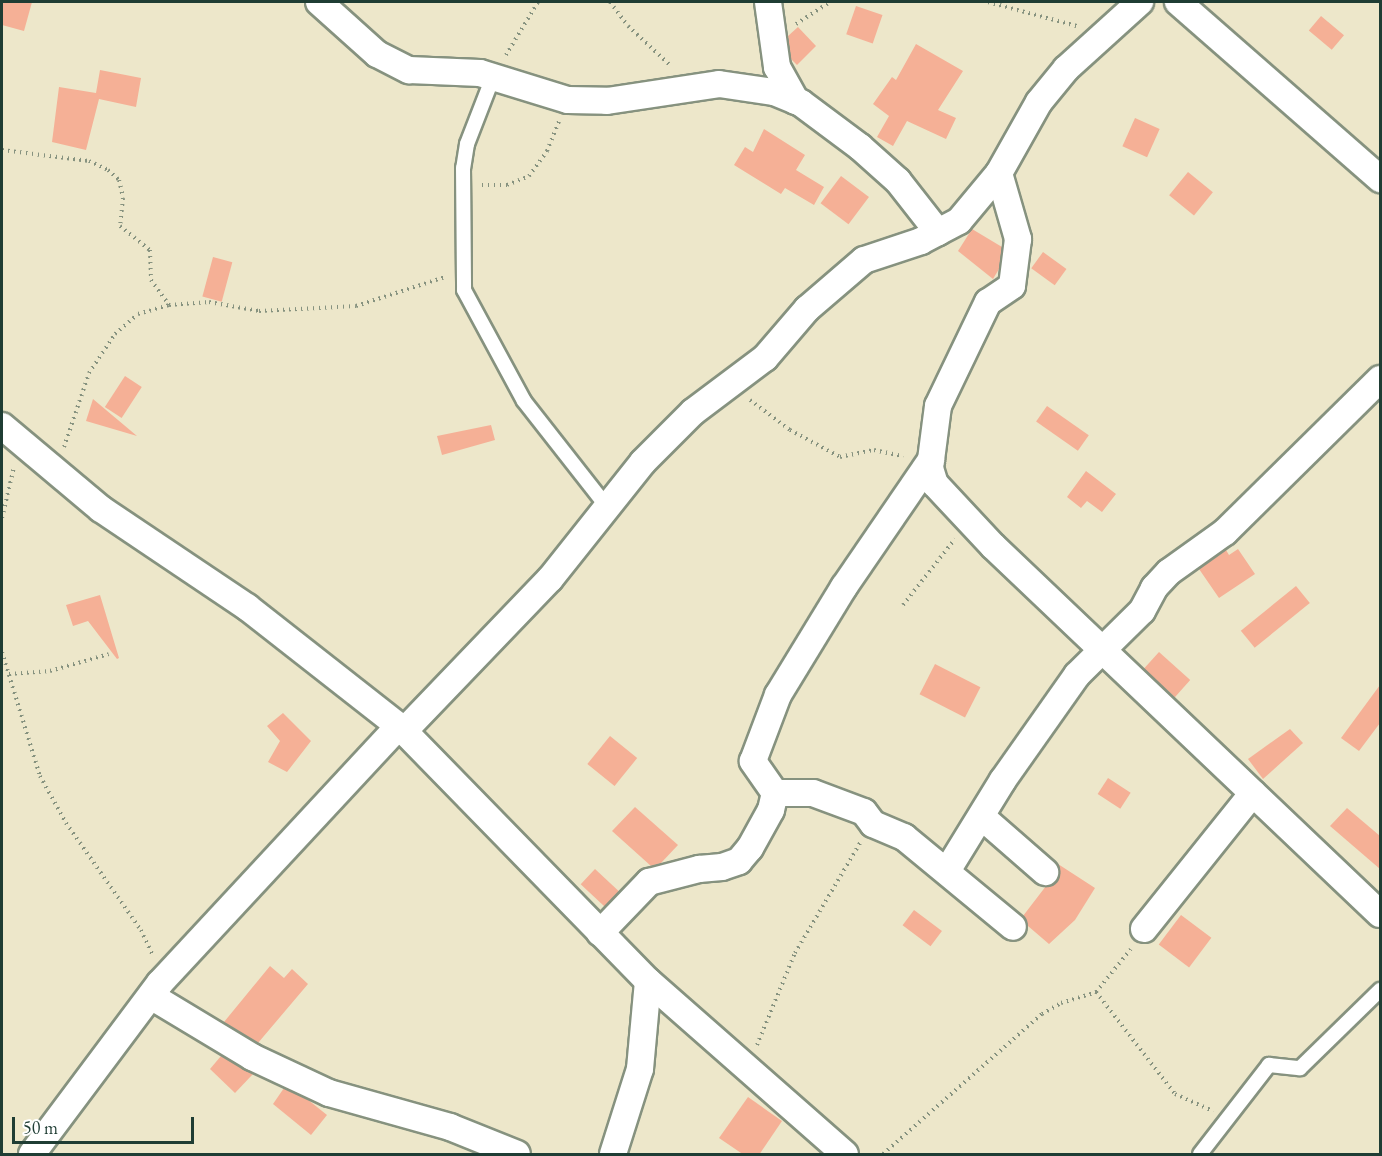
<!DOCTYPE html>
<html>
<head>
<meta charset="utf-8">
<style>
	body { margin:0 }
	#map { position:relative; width:1382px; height:1156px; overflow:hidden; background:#ede7ca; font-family:"EB Garamond",serif }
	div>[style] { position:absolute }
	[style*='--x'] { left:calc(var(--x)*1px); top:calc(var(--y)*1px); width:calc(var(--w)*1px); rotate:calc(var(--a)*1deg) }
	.building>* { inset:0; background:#f5b096; transform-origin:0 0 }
	.path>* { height:4px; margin-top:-2px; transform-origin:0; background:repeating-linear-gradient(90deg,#86927f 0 1.5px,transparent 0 6px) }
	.roads { filter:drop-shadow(2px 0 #86927f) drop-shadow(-2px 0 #86927f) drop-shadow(0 2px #86927f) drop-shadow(0 -2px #86927f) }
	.service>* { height:14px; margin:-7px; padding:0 7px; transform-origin:7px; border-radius:7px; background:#fff }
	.minor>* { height:26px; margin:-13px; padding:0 13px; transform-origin:13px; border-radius:13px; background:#fff }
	span { translate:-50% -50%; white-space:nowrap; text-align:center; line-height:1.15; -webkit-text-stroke:6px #fff; paint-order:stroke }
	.frame { position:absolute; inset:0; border:3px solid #1f3d34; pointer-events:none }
	.scale { position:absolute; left:12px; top:1117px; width:182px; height:27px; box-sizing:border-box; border:3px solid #1f3d34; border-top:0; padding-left:8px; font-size:18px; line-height:21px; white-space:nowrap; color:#1f3d34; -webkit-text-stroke:4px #fff; paint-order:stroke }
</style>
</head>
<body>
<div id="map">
	<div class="building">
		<i style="clip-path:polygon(2px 2px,32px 2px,24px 31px,2px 25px)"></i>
		<i style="left:856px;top:6px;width:28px;height:30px;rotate:19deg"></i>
		<i style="left:1321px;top:16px;width:30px;height:19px;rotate:40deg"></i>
		<i style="clip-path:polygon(798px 27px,816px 46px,797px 65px,791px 59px,788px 36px)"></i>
		<i style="clip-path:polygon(916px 44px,963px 71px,938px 110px,956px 118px,946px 139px,907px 121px,893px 146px,877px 137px,889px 116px,873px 104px,892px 77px,896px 80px)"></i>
		<i style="clip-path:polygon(100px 70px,141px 78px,136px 107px,99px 99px,86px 150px,52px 142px,59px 87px,96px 93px)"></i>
		<i style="left:1135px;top:118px;width:27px;height:31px;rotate:24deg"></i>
		<i style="clip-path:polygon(764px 129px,805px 155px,796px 170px,824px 187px,814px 205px,785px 188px,781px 194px,734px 165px,745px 147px,753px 152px)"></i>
		<i style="left:1188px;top:172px;width:32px;height:30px;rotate:39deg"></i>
		<i style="left:841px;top:176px;width:35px;height:34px;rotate:37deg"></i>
		<i style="clip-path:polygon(972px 229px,1002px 247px,999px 269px,993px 279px,958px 251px)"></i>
		<i style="left:1043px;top:252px;width:29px;height:20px;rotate:36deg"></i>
		<i style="left:213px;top:257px;width:20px;height:41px;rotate:15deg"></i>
		<i style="left:125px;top:376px;width:20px;height:37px;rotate:33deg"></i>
		<i style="clip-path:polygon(93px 399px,137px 436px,86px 421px)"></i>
		<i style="left:1047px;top:406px;width:51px;height:19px;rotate:35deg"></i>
		<i style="clip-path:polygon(491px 425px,495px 440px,442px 455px,437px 436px)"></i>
		<i style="clip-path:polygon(1086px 471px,1116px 494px,1102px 512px,1087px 501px,1081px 508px,1067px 497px)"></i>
		<i style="clip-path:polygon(1238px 549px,1255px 574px,1219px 598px,1199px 569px,1226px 550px,1229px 555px)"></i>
		<i style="left:1296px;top:586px;width:22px;height:71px;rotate:51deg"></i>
		<i style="clip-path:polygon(100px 595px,119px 658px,117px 659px,88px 621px,73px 626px,66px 605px)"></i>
		<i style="left:1159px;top:652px;width:42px;height:23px;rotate:42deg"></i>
		<i style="left:935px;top:664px;width:51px;height:34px;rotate:27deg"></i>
		<i style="clip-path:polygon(1380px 685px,1380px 723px,1359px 751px,1341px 738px)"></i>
		<i style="clip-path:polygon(283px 713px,311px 741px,287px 772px,268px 762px,280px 741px,267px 726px)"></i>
		<i style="clip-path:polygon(1290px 729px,1303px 743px,1263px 779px,1248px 759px)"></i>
		<i style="left:610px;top:736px;width:35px;height:36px;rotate:39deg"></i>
		<i style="left:1108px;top:778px;width:27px;height:19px;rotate:33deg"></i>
		<i style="clip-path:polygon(635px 807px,678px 845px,661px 863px,651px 866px,612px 831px)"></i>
		<i style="clip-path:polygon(1347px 808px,1380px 836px,1380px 869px,1330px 826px)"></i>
		<i style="clip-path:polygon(1058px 864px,1095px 888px,1075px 920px,1049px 944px,1028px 926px,1023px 916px,1046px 886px,1057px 881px)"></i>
		<i style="left:595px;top:869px;width:33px;height:21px;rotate:43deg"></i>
		<i style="left:914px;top:910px;width:35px;height:19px;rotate:37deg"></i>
		<i style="left:1181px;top:915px;width:38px;height:37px;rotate:37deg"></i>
		<i style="clip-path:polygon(270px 966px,284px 978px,292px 969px,308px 984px,258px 1043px,224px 1022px)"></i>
		<i style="clip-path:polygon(221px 1056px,253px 1074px,235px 1093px,210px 1069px)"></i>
		<i style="clip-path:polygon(284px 1088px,307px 1099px,327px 1115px,311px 1135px,273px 1104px)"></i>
		<i style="clip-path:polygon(748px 1097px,782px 1121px,759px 1155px,744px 1155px,719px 1138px)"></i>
	</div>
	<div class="path">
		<i style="--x:610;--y:2;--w:30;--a:53"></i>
		<i style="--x:628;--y:26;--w:59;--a:42.9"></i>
		<i style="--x:988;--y:2;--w:92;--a:15.1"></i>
		<i style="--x:796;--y:24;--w:40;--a:-32.9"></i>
		<i style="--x:506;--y:55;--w:62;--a:-58.9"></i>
		<i style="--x:2;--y:150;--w:88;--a:7.2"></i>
		<i style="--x:89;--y:161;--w:21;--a:25"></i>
		<i style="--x:108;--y:170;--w:15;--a:42"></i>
		<i style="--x:119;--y:180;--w:18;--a:77"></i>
		<i style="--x:123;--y:198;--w:28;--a:96"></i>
		<i style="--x:120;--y:226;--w:38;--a:39"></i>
		<i style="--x:150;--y:250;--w:30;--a:88"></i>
		<i style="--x:151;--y:280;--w:31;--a:54"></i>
		<i style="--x:482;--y:185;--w:25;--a:0"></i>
		<i style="--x:507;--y:185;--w:24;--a:-22"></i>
		<i style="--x:529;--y:176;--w:31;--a:-54"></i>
		<i style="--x:547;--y:151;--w:32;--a:-68"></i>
		<i style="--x:750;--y:400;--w:50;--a:36.9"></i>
		<i style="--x:790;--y:430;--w:57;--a:28.4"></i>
		<i style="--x:840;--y:457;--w:35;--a:-12"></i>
		<i style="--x:874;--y:450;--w:30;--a:12"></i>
		<i style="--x:64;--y:447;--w:78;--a:-71.3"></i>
		<i style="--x:89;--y:373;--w:47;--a:-56.3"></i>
		<i style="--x:115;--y:334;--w:30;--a:-41"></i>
		<i style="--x:138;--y:314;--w:32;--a:-16"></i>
		<i style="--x:169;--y:305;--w:40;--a:-4.3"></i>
		<i style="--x:209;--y:302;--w:51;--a:10.2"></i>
		<i style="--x:259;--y:311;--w:97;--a:-3"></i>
		<i style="--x:356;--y:306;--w:94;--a:-18"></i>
		<i style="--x:2;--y:518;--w:52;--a:-76.8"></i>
		<i style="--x:903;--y:605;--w:84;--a:-51.8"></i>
		<i style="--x:2;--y:652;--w:130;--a:73"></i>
		<i style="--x:40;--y:776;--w:54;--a:61"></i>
		<i style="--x:66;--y:823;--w:131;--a:55"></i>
		<i style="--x:141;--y:930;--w:26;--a:65"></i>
		<i style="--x:9;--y:674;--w:41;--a:-4.2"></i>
		<i style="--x:50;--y:671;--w:61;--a:-16.1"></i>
		<i style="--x:1096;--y:992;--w:129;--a:52.2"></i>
		<i style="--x:1175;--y:1094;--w:42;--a:24.1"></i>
		<i style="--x:757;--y:1045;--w:100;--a:-67.6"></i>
		<i style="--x:795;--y:953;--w:128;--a:-59.4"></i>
		<i style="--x:883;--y:1154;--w:212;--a:-41.4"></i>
		<i style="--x:1042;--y:1014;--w:22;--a:-30"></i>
		<i style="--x:1061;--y:1003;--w:37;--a:-17"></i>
		<i style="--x:1096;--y:992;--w:55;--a:-50.9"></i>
	</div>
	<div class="roads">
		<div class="service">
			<i style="--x:493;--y:77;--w:72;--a:111.2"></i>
			<i style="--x:467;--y:144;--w:24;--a:99"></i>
			<i style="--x:463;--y:168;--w:122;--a:89.5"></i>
			<i style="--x:464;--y:290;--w:126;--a:61.6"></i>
			<i style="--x:524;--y:401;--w:135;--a:51.9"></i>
			<i style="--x:1200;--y:1154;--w:113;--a:-52.2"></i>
			<i style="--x:1269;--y:1065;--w:31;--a:6"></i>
			<i style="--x:1300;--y:1068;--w:112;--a:-44.3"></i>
		</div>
		<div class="minor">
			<i style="--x:319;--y:2;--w:78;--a:41.9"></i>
			<i style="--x:377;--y:54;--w:36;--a:27"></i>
			<i style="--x:409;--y:70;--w:71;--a:2.4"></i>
			<i style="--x:480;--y:73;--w:92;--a:17.1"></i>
			<i style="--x:568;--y:100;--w:39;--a:1"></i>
			<i style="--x:607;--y:101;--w:113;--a:-8.6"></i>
			<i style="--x:719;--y:84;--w:56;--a:8.3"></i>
			<i style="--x:774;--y:92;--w:29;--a:22"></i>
			<i style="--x:801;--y:103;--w:74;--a:36.7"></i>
			<i style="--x:860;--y:147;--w:51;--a:41.8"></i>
			<i style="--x:898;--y:181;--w:65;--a:51.9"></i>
			<i style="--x:768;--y:2;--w:66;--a:82.1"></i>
			<i style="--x:777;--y:67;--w:39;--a:61"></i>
			<i style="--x:1178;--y:2;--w:269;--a:41.2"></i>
			<i style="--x:999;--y:173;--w:69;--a:73.9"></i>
			<i style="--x:1018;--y:239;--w:47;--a:97.3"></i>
			<i style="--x:1012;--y:286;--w:29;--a:146"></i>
			<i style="--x:988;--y:302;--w:115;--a:115.7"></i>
			<i style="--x:938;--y:406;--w:63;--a:97.4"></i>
			<i style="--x:930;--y:468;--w:17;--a:73"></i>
			<i style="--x:935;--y:484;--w:85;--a:46.9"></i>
			<i style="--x:993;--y:546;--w:534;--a:43.56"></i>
			<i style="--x:2;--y:426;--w:129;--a:40"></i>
			<i style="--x:101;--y:509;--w:176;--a:33.9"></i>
			<i style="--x:247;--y:607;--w:193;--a:38.1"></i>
			<i style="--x:399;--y:726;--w:356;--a:45.7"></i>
			<i style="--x:648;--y:981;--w:262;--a:41.3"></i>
			<i style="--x:404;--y:731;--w:211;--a:-46.2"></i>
			<i style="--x:550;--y:579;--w:149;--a:-51.5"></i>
			<i style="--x:643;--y:462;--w:71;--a:-45"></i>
			<i style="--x:693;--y:412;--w:90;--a:-36.9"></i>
			<i style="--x:765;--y:358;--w:65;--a:-49.4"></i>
			<i style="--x:807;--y:309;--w:75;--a:-40.7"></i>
			<i style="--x:864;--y:260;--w:60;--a:-18.4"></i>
			<i style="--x:921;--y:241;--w:43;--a:-27.8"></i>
			<i style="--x:959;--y:221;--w:62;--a:-50.2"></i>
			<i style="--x:999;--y:173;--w:81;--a:-60.6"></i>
			<i style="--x:1039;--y:102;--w:43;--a:-50.7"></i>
			<i style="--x:1066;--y:69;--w:100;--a:-42.2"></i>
			<i style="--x:775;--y:793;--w:38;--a:0"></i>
			<i style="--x:813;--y:793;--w:54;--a:20.4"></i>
			<i style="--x:864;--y:812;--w:15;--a:53"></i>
			<i style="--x:873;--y:824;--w:34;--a:23"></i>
			<i style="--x:904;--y:837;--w:141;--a:39.5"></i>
			<i style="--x:982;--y:817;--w:84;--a:41.1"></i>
			<i style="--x:947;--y:871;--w:107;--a:-58.4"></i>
			<i style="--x:1003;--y:780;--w:128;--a:-54.8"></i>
			<i style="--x:1077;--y:675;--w:91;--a:-44.6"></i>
			<i style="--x:1142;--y:611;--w:26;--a:-62"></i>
			<i style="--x:1154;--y:588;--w:22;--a:-47"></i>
			<i style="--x:1169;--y:572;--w:69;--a:-35.5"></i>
			<i style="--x:1225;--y:532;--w:218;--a:-44.6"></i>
			<i style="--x:1144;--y:929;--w:174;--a:-51.3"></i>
			<i style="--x:600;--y:933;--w:71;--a:-46.1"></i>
			<i style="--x:649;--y:882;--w:52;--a:-14.6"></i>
			<i style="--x:699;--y:869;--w:23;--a:-5"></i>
			<i style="--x:722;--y:867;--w:18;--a:-19"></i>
			<i style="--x:739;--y:861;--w:17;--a:-50"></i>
			<i style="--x:750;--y:848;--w:43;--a:-61.1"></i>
			<i style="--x:771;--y:810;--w:17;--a:-77"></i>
			<i style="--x:775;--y:793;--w:39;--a:-125"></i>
			<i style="--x:753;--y:761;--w:71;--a:-69.3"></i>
			<i style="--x:778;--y:695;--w:127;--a:-58.6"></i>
			<i style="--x:844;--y:587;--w:154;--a:-55.6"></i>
			<i style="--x:151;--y:996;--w:118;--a:31.1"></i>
			<i style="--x:252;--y:1057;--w:85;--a:25.1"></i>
			<i style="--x:329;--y:1093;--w:126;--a:15.7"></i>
			<i style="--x:450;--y:1127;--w:72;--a:21.9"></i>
			<i style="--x:32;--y:1154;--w:214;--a:-53.2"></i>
			<i style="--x:160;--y:983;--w:351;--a:-47.1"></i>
			<i style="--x:613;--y:1154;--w:89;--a:-72.4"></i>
			<i style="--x:640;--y:1069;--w:88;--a:-84.8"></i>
		</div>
	</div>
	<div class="frame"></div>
	<div class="scale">50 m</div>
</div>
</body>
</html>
